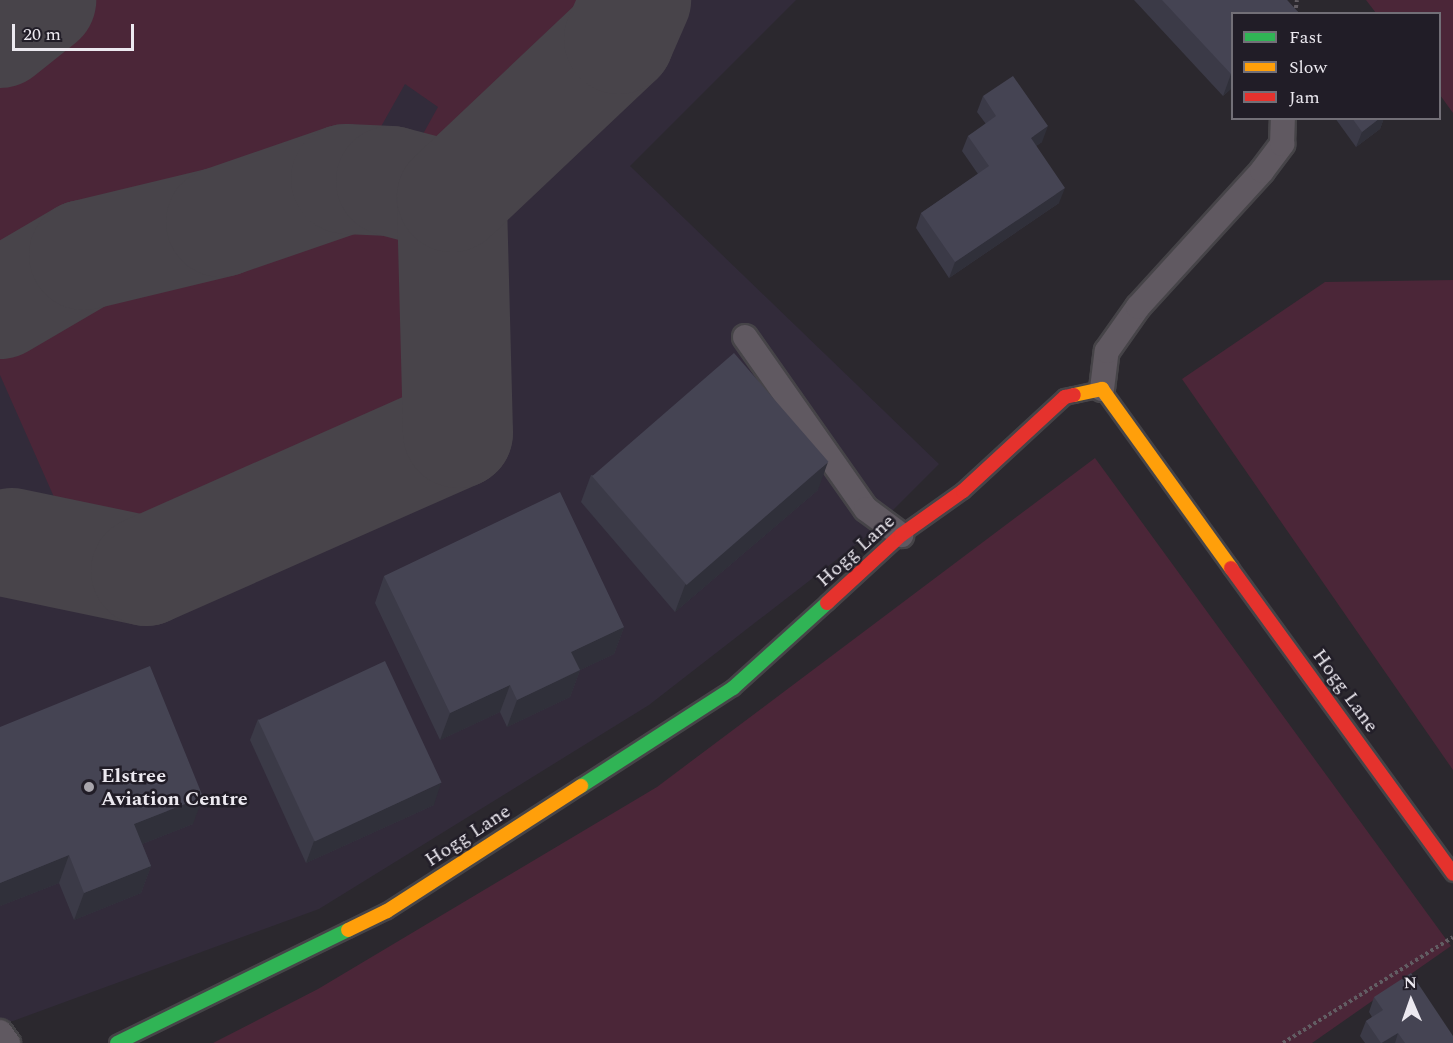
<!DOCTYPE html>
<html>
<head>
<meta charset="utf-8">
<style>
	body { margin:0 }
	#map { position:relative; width:1453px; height:1043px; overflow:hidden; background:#2b282e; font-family:Spectral,serif }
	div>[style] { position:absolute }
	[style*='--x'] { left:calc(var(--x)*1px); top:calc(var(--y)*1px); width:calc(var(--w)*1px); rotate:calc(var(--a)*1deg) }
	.built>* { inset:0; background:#322b3a }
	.green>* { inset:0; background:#4b2638 }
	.taxiway>* { height:110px; margin:-55px; padding:0 55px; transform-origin:55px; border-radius:55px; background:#48444a }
	.path>* { height:4px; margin-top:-2px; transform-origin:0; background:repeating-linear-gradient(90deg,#625d63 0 3px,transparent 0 6px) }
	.roads { filter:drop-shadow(2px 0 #464448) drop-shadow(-2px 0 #464448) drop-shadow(0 2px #464448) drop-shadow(0 -2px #464448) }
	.lane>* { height:24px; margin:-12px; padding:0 12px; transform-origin:12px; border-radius:12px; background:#605961 }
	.fast>* { height:14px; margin:-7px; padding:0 7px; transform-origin:7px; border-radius:7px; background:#30b455 }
	.slow>* { height:14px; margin:-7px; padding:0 7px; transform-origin:7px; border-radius:7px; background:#ff9f0a }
	.jam>* { height:14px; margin:-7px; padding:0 7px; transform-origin:7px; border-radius:7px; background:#e5322d }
	.wall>* { inset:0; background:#3b3a47 }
	.shaded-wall>* { inset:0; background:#30303a }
	.building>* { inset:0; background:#454453; transform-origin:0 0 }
	.dots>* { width:16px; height:16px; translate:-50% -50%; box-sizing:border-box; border:3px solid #211d27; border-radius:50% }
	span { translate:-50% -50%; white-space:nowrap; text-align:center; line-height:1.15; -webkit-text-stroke:5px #211d27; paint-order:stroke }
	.street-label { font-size:20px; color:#ece9f0 }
	.poi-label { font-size:20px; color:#ece9f0; font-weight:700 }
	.left { translate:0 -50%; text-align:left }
	.legend { position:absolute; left:1231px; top:12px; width:210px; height:108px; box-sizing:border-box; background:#211d27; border:2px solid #726f77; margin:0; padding:8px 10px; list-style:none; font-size:18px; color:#ece9f0 }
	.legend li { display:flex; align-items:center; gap:12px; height:30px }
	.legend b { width:30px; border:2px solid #726f77 }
	.north { position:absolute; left:1381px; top:971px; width:60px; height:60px; -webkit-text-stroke:4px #211d27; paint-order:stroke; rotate:358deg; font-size:16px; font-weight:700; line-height:24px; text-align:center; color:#ece9f0 }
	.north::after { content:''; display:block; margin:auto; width:21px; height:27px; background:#ece9f0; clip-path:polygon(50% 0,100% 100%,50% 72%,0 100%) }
	.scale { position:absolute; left:12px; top:24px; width:122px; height:27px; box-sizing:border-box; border:3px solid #ece9f0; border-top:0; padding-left:8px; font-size:18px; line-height:21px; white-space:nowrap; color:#ece9f0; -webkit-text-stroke:4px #211d27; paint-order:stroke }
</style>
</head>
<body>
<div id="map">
	<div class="built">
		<i style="clip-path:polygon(0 0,796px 0,630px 166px,939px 464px,867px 536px,649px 705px,319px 909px,13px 1021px,0 1022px)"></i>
	</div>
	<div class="green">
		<i style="clip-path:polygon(64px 0,602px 0,540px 77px,445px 163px,424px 174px,418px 143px,438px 107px,405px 84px,374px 139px,356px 154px,238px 196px,87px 231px,0 288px,0 52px)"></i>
		<i style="clip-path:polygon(1366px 0,1453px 0,1453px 113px,1440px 95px,1440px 14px,1376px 13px)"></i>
		<i style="clip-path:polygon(376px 203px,399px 221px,418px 407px,168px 522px,54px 497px,0 375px,0 331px,104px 271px,250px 237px,352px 204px)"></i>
		<i style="clip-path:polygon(1453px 280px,1453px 770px,1182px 379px,1325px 282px)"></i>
		<i style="clip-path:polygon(1095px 458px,1451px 946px,1312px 1043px,213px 1043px,318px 989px,657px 787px)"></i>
	</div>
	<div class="taxiway">
		<i style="--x:0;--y:33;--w:53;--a:-38.8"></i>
		<i style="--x:0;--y:304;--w:97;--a:-30.3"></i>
		<i style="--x:84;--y:255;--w:141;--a:-13.5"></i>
		<i style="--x:221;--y:222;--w:132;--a:-19"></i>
		<i style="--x:346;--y:179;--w:45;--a:2.5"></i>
		<i style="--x:391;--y:181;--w:63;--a:14.7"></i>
		<i style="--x:12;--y:543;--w:137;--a:11.8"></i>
		<i style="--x:146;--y:571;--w:341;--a:-23.9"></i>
		<i style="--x:458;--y:433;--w:236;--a:-91.5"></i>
		<i style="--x:452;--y:197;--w:230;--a:-43.4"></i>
		<i style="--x:619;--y:39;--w:43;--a:-66.4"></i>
	</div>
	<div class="path">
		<i style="--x:1295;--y:14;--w:14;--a:-82"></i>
		<i style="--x:1283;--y:1043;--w:200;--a:-31.9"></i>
	</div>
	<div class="roads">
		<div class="lane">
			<i style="--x:745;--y:337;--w:210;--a:54.9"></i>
			<i style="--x:866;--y:509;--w:44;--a:36.6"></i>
			<i style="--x:1102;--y:389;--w:38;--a:-83"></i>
			<i style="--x:1107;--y:351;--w:54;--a:-54.8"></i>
			<i style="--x:1138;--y:307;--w:184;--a:-47.6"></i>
			<i style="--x:1262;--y:171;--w:34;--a:-53"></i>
			<i style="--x:1282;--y:144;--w:26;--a:-88"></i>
			<i style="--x:0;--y:1032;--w:14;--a:54"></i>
		</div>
		<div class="fast">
			<i style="--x:581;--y:786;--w:181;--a:-32.8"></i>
			<i style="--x:733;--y:688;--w:127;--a:-42.1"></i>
			<i style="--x:117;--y:1043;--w:257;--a:-26.1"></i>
		</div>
		<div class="slow">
			<i style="--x:1074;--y:395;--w:29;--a:-12"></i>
			<i style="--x:1102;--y:389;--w:221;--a:54.2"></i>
			<i style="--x:348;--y:930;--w:43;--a:-26"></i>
			<i style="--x:387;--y:911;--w:231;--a:-32.8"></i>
		</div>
		<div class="jam">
			<i style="--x:1231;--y:568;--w:378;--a:54"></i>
			<i style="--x:827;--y:603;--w:100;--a:-42.6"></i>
			<i style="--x:901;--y:535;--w:76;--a:-35.4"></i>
			<i style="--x:963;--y:491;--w:139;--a:-42.7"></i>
			<i style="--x:1065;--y:397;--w:9;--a:-13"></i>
		</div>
	</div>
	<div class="wall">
		<i style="clip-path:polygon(1134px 0,1287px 0,1298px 12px,1297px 14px,1233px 14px,1233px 87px,1223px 96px)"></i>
		<i style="clip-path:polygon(983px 96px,1042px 142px,1036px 146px,1059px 203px,949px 278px,916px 228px,921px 213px,978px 174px,962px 151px,968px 136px,986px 124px,977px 112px)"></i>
		<i style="clip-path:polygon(1335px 118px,1384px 118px,1380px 129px,1356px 147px)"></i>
		<i style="clip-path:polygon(591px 475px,818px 490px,675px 612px,581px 502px)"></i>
		<i style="clip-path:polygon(384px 576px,624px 627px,614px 654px,580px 670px,570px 697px,507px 727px,500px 712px,440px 740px,375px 603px)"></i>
		<i style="clip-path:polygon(258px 719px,434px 805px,306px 863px,250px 740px)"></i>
		<i style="clip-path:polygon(0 727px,193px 824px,142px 844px,151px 866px,141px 893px,74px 920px,59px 883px,0 906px)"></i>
		<i style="clip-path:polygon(1374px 997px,1453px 1043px,1365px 1043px,1360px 1036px,1366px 1021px,1372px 1017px,1369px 1012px)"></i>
	</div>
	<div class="shaded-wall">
		<i style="clip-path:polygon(1233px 73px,1233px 87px,1223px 96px,1231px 74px)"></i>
		<i style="clip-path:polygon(1380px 118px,1384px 118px,1380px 129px,1356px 147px,1362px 132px)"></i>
		<i style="clip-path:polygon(1048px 126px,1042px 142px,1025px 153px,1031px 138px)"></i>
		<i style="clip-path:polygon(1065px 188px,1059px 203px,949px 278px,955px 262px)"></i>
		<i style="clip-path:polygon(828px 462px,818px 490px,675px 612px,685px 585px)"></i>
		<i style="clip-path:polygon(624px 627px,614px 654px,561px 679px,571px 652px)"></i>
		<i style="clip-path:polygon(580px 670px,570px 697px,507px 727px,517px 700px)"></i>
		<i style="clip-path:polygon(510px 685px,500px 712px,440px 740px,450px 713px)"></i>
		<i style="clip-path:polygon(441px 783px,434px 805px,306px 863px,314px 841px)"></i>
		<i style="clip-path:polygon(203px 797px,193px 824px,124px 851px,134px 824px)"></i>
		<i style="clip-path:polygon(69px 855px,59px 883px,0 906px,0 883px)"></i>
		<i style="clip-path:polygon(151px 866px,141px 893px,74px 920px,84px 893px)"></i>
		<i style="clip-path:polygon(1398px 1033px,1395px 1043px,1382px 1043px)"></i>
	</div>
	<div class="building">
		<i style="clip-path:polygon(1162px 0,1287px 0,1298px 12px,1296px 14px,1233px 14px,1233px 73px,1231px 74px)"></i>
		<i style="clip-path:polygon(1013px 76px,1048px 126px,1031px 138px,1065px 188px,955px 262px,921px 213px,989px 166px,968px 136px,996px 116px,983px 96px)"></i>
		<i style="clip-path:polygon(1352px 118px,1380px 118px,1362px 132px)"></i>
		<i style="left:734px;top:353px;width:144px;height:188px;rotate:49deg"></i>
		<i style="clip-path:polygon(560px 492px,624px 627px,571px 652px,580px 670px,517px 700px,510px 685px,450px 713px,384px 576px)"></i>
		<i style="left:385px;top:661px;width:134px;height:140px;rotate:65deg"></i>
		<i style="clip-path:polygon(150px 666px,203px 797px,134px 824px,151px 866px,84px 893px,69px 855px,0 883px,0 727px)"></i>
		<i style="clip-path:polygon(1411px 973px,1453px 1036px,1453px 1043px,1405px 1043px,1398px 1033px,1381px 1043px,1366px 1021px,1383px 1010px,1374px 997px)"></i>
	</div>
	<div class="dots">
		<i style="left:89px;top:787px;background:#a8a5ac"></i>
	</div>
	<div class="street-label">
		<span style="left:856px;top:551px;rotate:-42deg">Hogg Lane</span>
		<span style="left:1345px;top:691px;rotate:54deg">Hogg Lane</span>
		<span style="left:468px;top:836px;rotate:-33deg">Hogg Lane</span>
	</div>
	<div class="poi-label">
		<span class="left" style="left:101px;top:788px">Elstree<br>Aviation Centre</span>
	</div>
	<ul class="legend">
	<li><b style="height:8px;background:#30b455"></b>Fast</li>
	<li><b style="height:8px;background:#ff9f0a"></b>Slow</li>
	<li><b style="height:8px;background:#e5322d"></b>Jam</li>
	</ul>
	<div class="north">N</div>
	<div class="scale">20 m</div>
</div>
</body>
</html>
